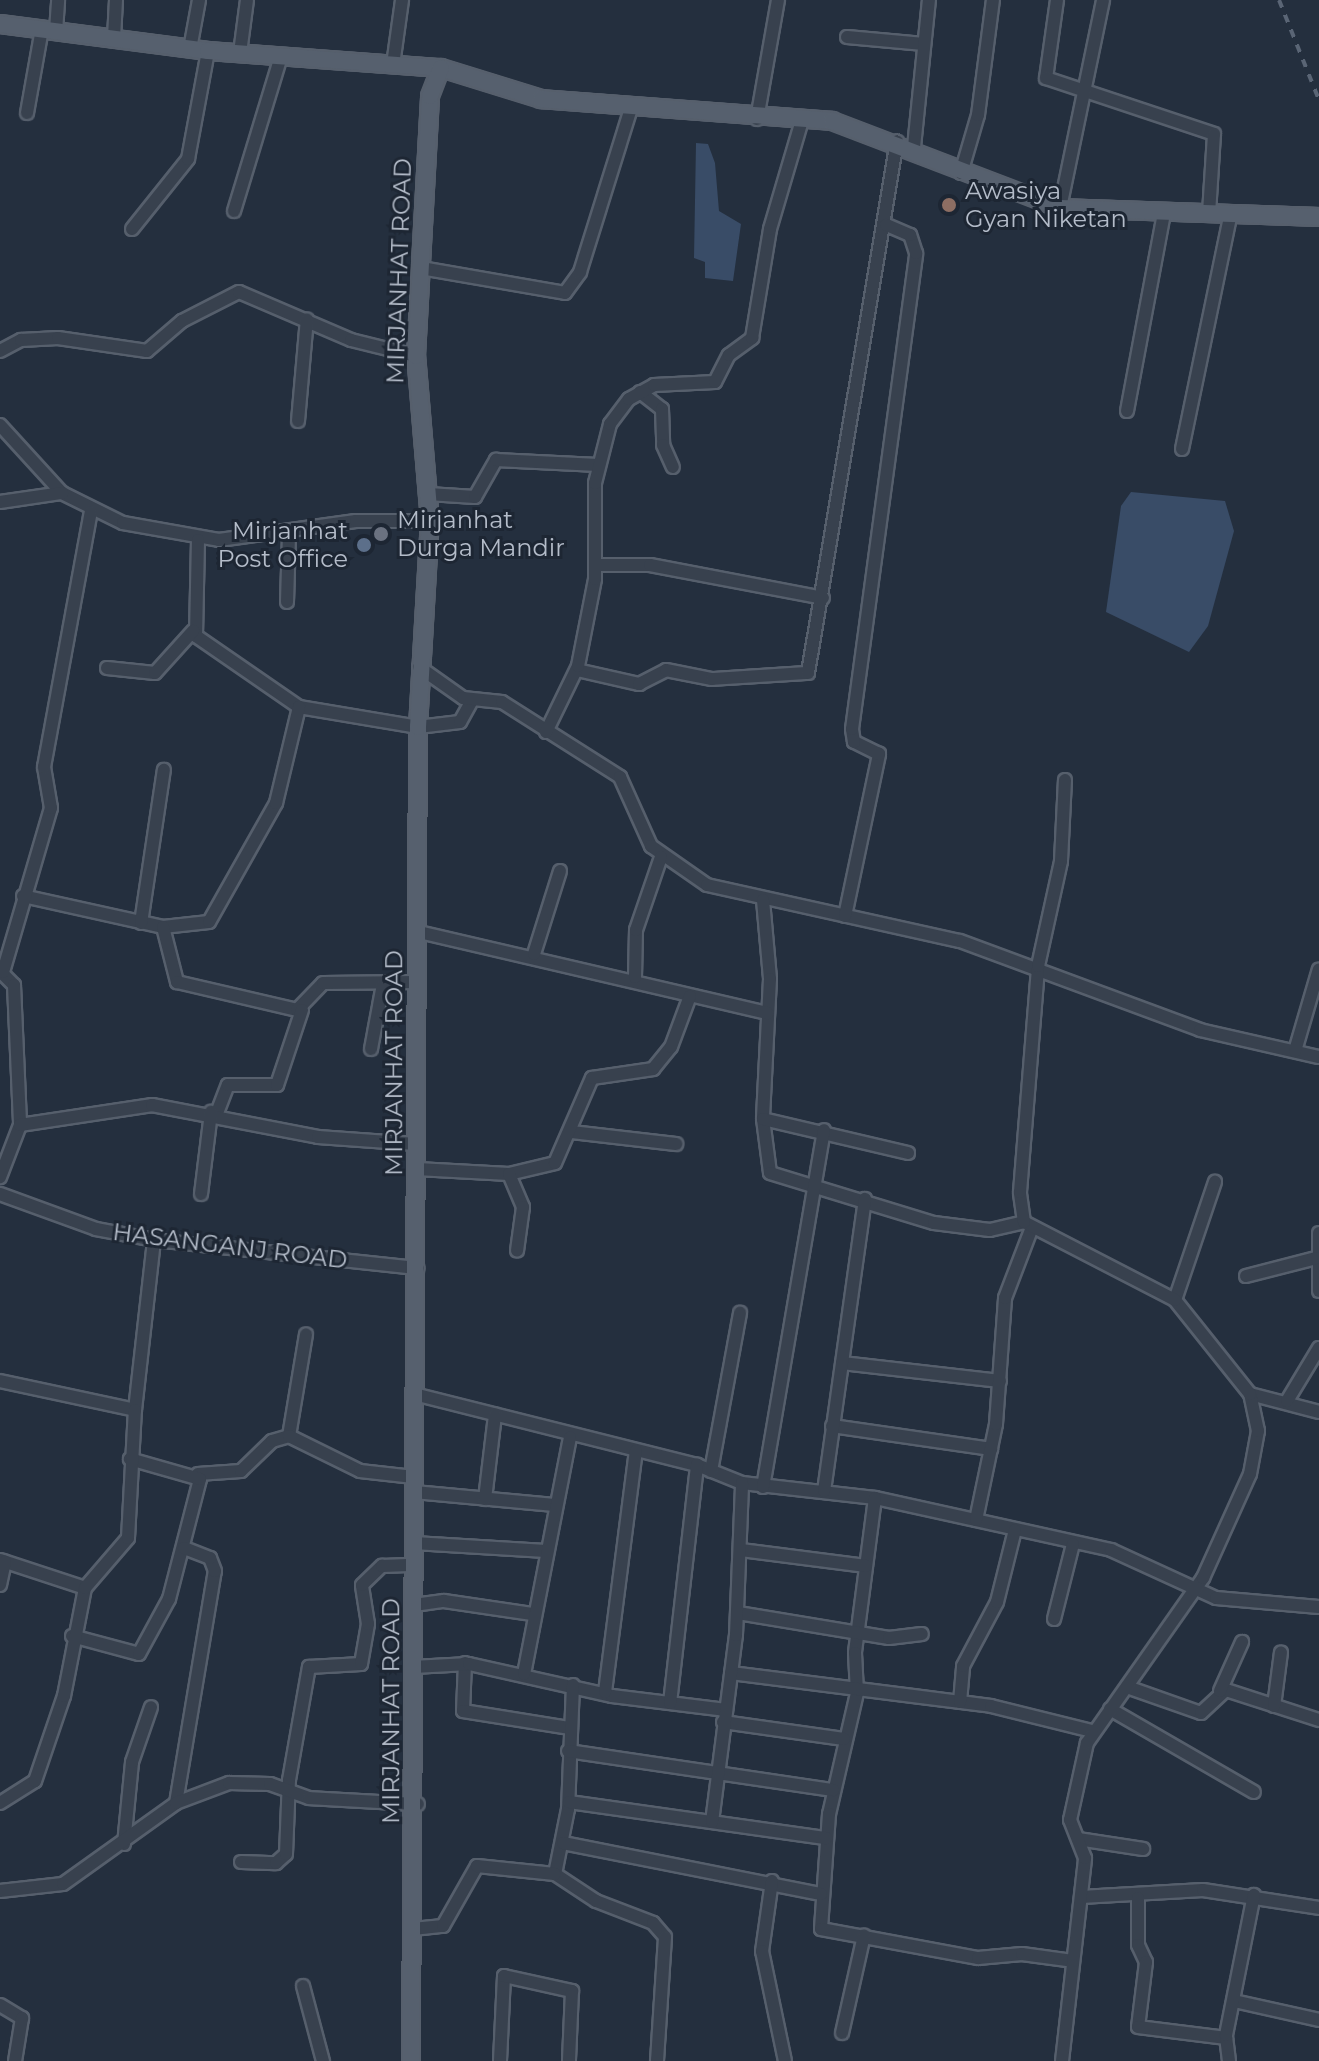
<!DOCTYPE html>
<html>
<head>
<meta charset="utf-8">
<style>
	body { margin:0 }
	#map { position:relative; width:1319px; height:2061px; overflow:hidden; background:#242f3e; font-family:Montserrat,sans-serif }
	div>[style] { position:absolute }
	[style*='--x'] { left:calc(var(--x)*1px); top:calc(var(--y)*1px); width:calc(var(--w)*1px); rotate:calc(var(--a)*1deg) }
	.water>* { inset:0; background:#394c67 }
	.roads { filter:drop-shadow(2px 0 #565f6c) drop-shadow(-2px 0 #565f6c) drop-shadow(0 2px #565f6c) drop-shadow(0 -2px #565f6c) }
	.minor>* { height:12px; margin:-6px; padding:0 6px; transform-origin:6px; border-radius:6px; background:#38414e }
	.major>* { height:16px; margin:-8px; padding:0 8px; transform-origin:8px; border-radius:8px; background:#56606e }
	.rail>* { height:4px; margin-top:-2px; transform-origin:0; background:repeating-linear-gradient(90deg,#5a6575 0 8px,transparent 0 16px) }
	.dots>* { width:22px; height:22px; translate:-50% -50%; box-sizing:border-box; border:4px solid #1d2633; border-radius:50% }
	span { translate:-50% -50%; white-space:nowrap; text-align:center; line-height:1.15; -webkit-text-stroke:6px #1d2633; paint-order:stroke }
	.poi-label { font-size:24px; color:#b4bcc9 }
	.left { translate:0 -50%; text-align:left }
	.right { translate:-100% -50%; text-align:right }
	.street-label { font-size:24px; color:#b4bcc9 }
</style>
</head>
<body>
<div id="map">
	<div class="water">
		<i style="clip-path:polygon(696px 143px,708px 144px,715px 163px,719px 211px,741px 224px,733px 281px,705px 278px,705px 262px,694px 258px)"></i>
		<i style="clip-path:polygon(1131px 492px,1225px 501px,1234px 531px,1208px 626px,1189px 652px,1106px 612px,1121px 506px)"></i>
	</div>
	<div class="roads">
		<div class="minor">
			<i style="--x:1057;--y:0;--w:79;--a:98"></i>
			<i style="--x:1046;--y:78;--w:177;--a:18.4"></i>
			<i style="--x:1214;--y:134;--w:79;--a:93.6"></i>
			<i style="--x:56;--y:31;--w:31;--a:-86"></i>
			<i style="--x:847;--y:37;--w:77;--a:5.2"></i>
			<i style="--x:114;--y:38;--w:38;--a:-87"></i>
			<i style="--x:190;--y:49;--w:50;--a:-79.6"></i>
			<i style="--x:240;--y:53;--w:53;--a:-82.5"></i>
			<i style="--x:393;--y:65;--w:66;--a:-82.1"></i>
			<i style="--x:27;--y:113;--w:85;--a:-79.9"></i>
			<i style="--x:757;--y:119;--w:121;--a:-80"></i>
			<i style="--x:914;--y:147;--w:148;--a:-84.2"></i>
			<i style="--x:961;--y:173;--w:60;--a:-73.7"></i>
			<i style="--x:978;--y:115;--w:116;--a:-82.6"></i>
			<i style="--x:1060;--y:208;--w:212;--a:-78.3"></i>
			<i style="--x:234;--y:211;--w:162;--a:-73.1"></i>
			<i style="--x:132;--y:229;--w:90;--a:-51.3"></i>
			<i style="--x:188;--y:159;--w:110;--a:-79.5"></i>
			<i style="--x:421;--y:268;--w:146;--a:9.8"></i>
			<i style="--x:565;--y:293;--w:26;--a:-54"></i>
			<i style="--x:580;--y:272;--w:175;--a:-72.7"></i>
			<i style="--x:0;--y:351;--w:24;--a:-28"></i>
			<i style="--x:21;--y:340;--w:37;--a:-3"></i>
			<i style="--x:58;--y:338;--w:90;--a:8.3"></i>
			<i style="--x:147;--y:351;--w:46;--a:-40.6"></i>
			<i style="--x:182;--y:321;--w:64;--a:-27"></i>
			<i style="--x:239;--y:292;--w:122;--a:23.2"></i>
			<i style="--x:351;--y:340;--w:67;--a:13.8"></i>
			<i style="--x:640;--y:392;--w:28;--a:38"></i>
			<i style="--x:662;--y:409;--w:36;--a:88"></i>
			<i style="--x:663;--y:445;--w:24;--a:66"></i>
			<i style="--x:1127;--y:411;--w:200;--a:-79.4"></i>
			<i style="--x:298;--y:421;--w:102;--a:-85"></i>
			<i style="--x:0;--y:425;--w:92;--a:47.6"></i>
			<i style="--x:62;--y:493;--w:68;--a:26.2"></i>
			<i style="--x:123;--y:523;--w:97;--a:10"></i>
			<i style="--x:219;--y:540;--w:138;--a:-7.9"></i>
			<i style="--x:356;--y:521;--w:74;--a:0"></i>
			<i style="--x:1182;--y:449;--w:242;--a:-78.3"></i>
			<i style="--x:428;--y:494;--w:47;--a:3.7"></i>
			<i style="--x:475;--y:497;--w:43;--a:-60.4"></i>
			<i style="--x:496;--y:460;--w:102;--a:2.8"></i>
			<i style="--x:0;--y:502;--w:63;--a:-8.3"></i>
			<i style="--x:198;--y:540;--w:96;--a:91.2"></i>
			<i style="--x:196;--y:636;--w:125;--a:34.6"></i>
			<i style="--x:299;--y:707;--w:121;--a:9.5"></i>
			<i style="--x:418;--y:727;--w:42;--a:-6.8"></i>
			<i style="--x:460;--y:722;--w:25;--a:-61"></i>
			<i style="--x:596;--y:565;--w:54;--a:0"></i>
			<i style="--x:650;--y:565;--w:176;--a:10.8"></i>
			<i style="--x:287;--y:602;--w:69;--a:-88.3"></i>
			<i style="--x:419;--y:667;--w:54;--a:35.2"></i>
			<i style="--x:463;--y:698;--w:39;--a:6"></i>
			<i style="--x:502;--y:702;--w:140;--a:32.4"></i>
			<i style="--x:620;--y:777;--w:76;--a:65.8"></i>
			<i style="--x:651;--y:846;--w:68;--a:34.9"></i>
			<i style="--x:707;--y:885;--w:259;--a:12.5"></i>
			<i style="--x:960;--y:941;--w:256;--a:20.3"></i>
			<i style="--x:1200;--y:1030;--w:122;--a:12.8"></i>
			<i style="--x:107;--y:668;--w:48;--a:5.9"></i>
			<i style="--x:155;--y:673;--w:57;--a:-47.9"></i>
			<i style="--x:577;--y:670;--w:64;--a:12.7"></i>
			<i style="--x:639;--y:684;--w:30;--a:-27"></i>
			<i style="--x:666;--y:670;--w:47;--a:11.1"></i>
			<i style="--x:712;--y:679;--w:96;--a:-3.6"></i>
			<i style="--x:808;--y:673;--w:539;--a:-80.5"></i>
			<i style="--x:546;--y:732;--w:73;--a:-64.1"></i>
			<i style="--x:578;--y:666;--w:89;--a:-78.9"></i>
			<i style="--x:595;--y:579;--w:96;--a:-90"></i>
			<i style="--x:595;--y:483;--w:61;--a:-75.7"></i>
			<i style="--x:610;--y:424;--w:31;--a:-53"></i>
			<i style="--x:629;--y:399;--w:29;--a:-29"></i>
			<i style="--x:654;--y:385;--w:61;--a:-2.8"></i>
			<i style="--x:715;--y:382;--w:30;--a:-63"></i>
			<i style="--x:729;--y:355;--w:29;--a:-36"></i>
			<i style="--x:752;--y:338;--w:110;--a:-80.6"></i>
			<i style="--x:770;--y:229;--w:114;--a:-73.6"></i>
			<i style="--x:23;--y:896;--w:143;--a:12.5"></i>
			<i style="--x:163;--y:927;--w:46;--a:-6.2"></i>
			<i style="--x:209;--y:922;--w:137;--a:-60.6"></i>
			<i style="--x:276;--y:803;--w:99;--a:-76.5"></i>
			<i style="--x:763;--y:900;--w:79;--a:84.9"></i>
			<i style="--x:770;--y:979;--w:140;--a:92.9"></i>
			<i style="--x:763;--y:1119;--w:54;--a:82.6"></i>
			<i style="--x:770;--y:1173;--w:171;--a:17"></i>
			<i style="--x:934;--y:1223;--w:56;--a:7.1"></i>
			<i style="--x:990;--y:1230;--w:35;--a:-13"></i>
			<i style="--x:845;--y:916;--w:166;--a:-78.1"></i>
			<i style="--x:879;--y:754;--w:28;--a:-154"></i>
			<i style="--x:854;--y:742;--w:13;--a:-99"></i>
			<i style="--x:852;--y:729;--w:480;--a:-82.3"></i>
			<i style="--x:916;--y:253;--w:19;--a:-108"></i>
			<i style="--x:910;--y:235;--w:26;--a:-157"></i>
			<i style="--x:141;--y:923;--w:155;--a:-81.5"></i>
			<i style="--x:163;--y:927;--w:57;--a:75.7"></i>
			<i style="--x:177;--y:982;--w:123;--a:13.1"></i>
			<i style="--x:297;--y:1010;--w:37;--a:-46"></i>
			<i style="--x:323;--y:983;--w:96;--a:-0.6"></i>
			<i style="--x:419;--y:932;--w:358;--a:13.1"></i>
			<i style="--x:534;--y:954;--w:87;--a:-72.6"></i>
			<i style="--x:0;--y:971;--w:20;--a:45"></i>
			<i style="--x:14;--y:985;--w:140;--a:87.5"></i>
			<i style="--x:20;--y:1125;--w:56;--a:111"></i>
			<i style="--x:3;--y:972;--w:171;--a:-73.7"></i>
			<i style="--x:51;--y:808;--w:42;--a:-99.7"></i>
			<i style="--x:44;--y:767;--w:259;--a:-79.6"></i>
			<i style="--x:635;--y:977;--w:47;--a:-88.8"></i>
			<i style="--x:636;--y:930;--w:77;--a:-71.1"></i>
			<i style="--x:371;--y:1049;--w:66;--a:-79.5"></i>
			<i style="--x:1295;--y:1051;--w:85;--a:-73.7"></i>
			<i style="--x:217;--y:1113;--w:30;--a:-69"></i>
			<i style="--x:228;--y:1085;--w:49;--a:0"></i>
			<i style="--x:277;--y:1085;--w:79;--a:-71.6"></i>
			<i style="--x:763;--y:1119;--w:149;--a:13.2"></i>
			<i style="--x:20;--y:1125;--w:134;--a:-8.6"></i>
			<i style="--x:152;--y:1105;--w:169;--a:10.9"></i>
			<i style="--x:318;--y:1137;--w:98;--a:4.1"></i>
			<i style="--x:571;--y:1132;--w:106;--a:6.5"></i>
			<i style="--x:417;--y:1169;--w:92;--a:3.1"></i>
			<i style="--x:509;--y:1174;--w:47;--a:-13.4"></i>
			<i style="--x:555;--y:1163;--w:93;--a:-66.5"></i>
			<i style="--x:592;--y:1078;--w:62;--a:-8.4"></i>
			<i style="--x:653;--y:1069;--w:28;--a:-51"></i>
			<i style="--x:671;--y:1047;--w:54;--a:-69.6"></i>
			<i style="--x:509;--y:1174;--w:36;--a:67"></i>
			<i style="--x:523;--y:1207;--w:44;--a:97.8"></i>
			<i style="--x:0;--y:1194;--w:102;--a:20"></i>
			<i style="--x:96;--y:1229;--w:59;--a:10.7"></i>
			<i style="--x:154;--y:1240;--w:265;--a:6.1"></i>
			<i style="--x:201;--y:1194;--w:83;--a:-83"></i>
			<i style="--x:1319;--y:1233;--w:58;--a:90"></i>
			<i style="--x:1246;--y:1276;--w:72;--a:-14.4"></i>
			<i style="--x:1175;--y:1300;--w:125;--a:-71.3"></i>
			<i style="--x:842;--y:1363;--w:159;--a:6.5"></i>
			<i style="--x:0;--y:1381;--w:138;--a:12.1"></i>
			<i style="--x:135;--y:1410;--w:171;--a:-83.6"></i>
			<i style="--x:414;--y:1394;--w:292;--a:14.1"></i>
			<i style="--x:697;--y:1465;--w:48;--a:21.8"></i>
			<i style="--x:742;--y:1483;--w:134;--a:6.4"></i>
			<i style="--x:875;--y:1498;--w:242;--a:12.4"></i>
			<i style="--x:1111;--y:1550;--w:115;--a:24.6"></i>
			<i style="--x:1216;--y:1598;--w:103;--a:5"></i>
			<i style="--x:1250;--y:1394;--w:71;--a:14.6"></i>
			<i style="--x:1287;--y:1401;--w:62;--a:-58.9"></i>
			<i style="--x:832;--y:1426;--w:161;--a:8.2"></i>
			<i style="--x:289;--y:1436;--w:103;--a:-80.5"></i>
			<i style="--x:711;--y:1471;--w:161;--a:-79.6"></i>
			<i style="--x:198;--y:1474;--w:43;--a:-4"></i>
			<i style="--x:241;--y:1471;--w:43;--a:-44.1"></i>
			<i style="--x:272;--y:1441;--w:18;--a:-16"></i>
			<i style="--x:289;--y:1436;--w:79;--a:26.2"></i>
			<i style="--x:360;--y:1471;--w:54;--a:6.3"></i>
			<i style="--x:763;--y:1487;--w:362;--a:-80.3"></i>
			<i style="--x:824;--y:1491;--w:295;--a:-82"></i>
			<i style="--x:414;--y:1492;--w:141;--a:5.3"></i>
			<i style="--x:875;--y:1498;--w:156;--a:97.4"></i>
			<i style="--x:855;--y:1653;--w:40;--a:87.1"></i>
			<i style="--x:857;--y:1693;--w:124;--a:103"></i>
			<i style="--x:829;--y:1814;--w:115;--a:94"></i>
			<i style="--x:821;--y:1929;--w:160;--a:10.5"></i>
			<i style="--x:978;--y:1958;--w:44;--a:-5.2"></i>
			<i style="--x:1022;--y:1954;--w:51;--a:7.8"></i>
			<i style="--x:485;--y:1499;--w:85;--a:-83.2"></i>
			<i style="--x:976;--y:1520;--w:98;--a:-78.2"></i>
			<i style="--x:996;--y:1424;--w:126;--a:-85.9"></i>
			<i style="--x:1005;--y:1298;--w:73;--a:-69.1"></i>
			<i style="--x:414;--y:1543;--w:132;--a:3.5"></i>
			<i style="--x:741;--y:1550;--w:126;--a:7.3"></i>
			<i style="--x:0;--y:1560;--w:89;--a:18.2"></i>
			<i style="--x:0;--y:1585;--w:24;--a:-78"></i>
			<i style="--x:414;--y:1605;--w:30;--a:-8"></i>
			<i style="--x:444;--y:1601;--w:89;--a:8.4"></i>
			<i style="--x:738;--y:1613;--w:153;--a:9.4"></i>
			<i style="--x:889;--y:1638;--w:33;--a:-7"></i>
			<i style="--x:1054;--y:1619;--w:77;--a:-75.8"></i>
			<i style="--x:72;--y:1636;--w:69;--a:15"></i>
			<i style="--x:139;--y:1654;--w:63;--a:-61.4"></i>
			<i style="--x:169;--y:1599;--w:124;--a:-75.5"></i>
			<i style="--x:200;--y:1479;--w:73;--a:-164.1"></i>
			<i style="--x:465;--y:1663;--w:48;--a:92.4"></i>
			<i style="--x:463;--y:1711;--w:107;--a:9.1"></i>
			<i style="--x:413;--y:1667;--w:56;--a:-3.1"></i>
			<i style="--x:469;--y:1664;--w:147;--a:12.6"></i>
			<i style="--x:612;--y:1696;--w:115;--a:7"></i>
			<i style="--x:731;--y:1673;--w:262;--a:7.2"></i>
			<i style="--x:991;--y:1706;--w:104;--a:13.9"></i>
			<i style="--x:524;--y:1674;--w:241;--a:-79"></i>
			<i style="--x:573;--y:1685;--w:124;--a:92.3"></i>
			<i style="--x:568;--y:1809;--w:66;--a:101.3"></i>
			<i style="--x:555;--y:1874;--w:49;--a:33.4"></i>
			<i style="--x:596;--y:1901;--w:61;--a:21.1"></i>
			<i style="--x:653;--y:1923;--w:18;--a:49"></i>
			<i style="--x:665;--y:1937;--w:124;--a:93.7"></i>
			<i style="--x:1127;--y:1687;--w:78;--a:19.4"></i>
			<i style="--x:1201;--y:1713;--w:34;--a:-43"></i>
			<i style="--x:1226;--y:1690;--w:98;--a:17.9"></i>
			<i style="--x:1220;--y:1691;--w:54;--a:-65.8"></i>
			<i style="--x:605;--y:1692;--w:243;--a:-82.7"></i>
			<i style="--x:960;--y:1702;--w:36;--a:-85"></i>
			<i style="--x:963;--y:1666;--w:72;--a:-62"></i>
			<i style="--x:997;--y:1602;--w:74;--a:-76"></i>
			<i style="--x:670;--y:1703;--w:240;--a:-83.5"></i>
			<i style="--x:1274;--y:1706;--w:54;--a:-82.6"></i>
			<i style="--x:1110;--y:1709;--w:166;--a:30"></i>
			<i style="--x:723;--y:1722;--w:122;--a:8"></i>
			<i style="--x:568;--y:1751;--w:268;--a:8.4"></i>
			<i style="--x:569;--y:1802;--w:260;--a:8"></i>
			<i style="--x:0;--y:1803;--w:41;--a:-32.2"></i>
			<i style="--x:35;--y:1781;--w:90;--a:-71.2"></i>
			<i style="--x:64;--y:1696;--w:110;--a:-79"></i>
			<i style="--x:85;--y:1588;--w:66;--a:-49.3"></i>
			<i style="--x:128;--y:1538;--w:128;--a:-86.9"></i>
			<i style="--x:176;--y:1803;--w:235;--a:-80.5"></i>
			<i style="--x:215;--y:1571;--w:14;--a:-111"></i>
			<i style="--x:210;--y:1558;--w:28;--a:-159"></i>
			<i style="--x:712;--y:1822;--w:189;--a:-82.7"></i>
			<i style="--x:736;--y:1635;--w:152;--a:-87.7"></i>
			<i style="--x:1078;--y:1839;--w:66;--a:8.7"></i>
			<i style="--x:563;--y:1843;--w:263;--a:11.2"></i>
			<i style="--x:124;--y:1844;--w:82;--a:-84.4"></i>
			<i style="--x:132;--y:1762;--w:58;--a:-70.9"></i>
			<i style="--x:241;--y:1862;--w:35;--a:2"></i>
			<i style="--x:276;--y:1863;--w:13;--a:-42"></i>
			<i style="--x:286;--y:1854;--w:74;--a:-87.7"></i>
			<i style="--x:289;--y:1780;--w:115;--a:-80"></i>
			<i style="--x:309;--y:1667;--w:52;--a:-3.3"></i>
			<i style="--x:361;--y:1664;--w:41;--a:-80.1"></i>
			<i style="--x:368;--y:1624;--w:39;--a:-99"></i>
			<i style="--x:362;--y:1585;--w:28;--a:-44"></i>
			<i style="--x:382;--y:1566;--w:33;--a:-2"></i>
			<i style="--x:772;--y:1881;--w:71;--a:98.1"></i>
			<i style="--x:762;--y:1951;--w:112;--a:78.2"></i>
			<i style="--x:0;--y:1891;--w:63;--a:-6.3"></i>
			<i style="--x:63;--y:1884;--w:139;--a:-35.6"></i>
			<i style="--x:176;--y:1803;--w:57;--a:-20.7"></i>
			<i style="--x:229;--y:1783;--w:41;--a:1.4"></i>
			<i style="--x:270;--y:1784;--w:41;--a:19.7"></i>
			<i style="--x:309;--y:1798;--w:109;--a:3.2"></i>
			<i style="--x:1081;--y:1897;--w:122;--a:-3.3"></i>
			<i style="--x:1203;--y:1890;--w:117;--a:8.8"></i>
			<i style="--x:1138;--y:1898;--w:47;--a:90"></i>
			<i style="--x:1138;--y:1945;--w:19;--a:65"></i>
			<i style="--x:1146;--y:1962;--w:65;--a:97"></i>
			<i style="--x:1138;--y:2027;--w:89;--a:7.1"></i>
			<i style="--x:413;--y:1929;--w:30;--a:-6"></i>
			<i style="--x:443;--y:1926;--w:69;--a:-60.5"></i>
			<i style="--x:477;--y:1866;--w:78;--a:5.9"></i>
			<i style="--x:303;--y:1986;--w:78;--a:75.1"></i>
			<i style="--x:1234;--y:2001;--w:87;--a:12.6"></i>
			<i style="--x:0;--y:2005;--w:26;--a:31"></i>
			<i style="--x:22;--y:2018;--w:44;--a:99.2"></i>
			<i style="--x:842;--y:2033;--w:100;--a:-77.3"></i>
			<i style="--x:500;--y:2061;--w:85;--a:-87.3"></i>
			<i style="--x:504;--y:1976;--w:70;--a:12.4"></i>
			<i style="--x:572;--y:1991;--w:70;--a:92.5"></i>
			<i style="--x:1062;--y:2061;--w:204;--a:-83.5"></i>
			<i style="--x:1085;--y:1858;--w:41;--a:-111.5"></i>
			<i style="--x:1070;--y:1820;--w:79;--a:-77.6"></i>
			<i style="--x:1087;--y:1743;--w:202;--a:-54.9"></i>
			<i style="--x:1203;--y:1578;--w:114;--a:-65.7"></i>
			<i style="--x:1250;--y:1474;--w:44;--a:-79.5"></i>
			<i style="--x:1258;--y:1431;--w:38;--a:-102"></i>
			<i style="--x:1250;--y:1394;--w:120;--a:-128.6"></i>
			<i style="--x:1175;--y:1300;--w:170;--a:-152.7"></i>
			<i style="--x:1024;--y:1222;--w:30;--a:-98"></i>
			<i style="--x:1020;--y:1192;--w:227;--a:-85.4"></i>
			<i style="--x:1038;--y:966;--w:107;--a:-77.6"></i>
			<i style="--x:1061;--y:861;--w:81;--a:-87.2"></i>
			<i style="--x:1229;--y:2061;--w:26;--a:-97"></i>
			<i style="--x:1226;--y:2035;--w:143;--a:-78.7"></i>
		</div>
		<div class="major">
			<i style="--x:0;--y:24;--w:210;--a:7.4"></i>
			<i style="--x:208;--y:51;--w:234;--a:4.2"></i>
			<i style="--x:441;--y:68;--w:105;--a:17.2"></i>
			<i style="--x:541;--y:99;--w:292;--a:4.3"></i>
			<i style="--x:832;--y:121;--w:244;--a:20.9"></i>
			<i style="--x:1060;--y:208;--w:259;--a:2"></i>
			<i style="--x:411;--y:2061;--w:1334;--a:-89.7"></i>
			<i style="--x:418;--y:727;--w:206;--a:-86.7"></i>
			<i style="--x:430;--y:521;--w:166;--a:-94.8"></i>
			<i style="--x:416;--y:356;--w:260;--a:-86.9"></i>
			<i style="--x:430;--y:96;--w:30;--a:-69"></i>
		</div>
	</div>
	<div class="rail">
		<i style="--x:1279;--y:0;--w:108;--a:68.2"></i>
	</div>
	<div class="dots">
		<i style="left:949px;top:205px;background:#8d6e63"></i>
		<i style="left:381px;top:534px;background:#6b7280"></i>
		<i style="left:364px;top:545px;background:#5c6f8a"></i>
	</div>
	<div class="poi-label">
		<span class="left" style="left:965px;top:205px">Awasiya<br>Gyan Niketan</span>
		<span class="left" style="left:397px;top:534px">Mirjanhat<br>Durga Mandir</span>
		<span class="right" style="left:348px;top:545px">Mirjanhat<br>Post Office</span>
	</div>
	<div class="street-label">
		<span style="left:399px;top:271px;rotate:-88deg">MIRJANHAT ROAD</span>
		<span style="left:394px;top:1063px;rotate:-90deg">MIRJANHAT ROAD</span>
		<span style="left:230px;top:1246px;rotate:7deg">HASANGANJ ROAD</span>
		<span style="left:391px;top:1711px;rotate:-90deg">MIRJANHAT ROAD</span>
	</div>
</div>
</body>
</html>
